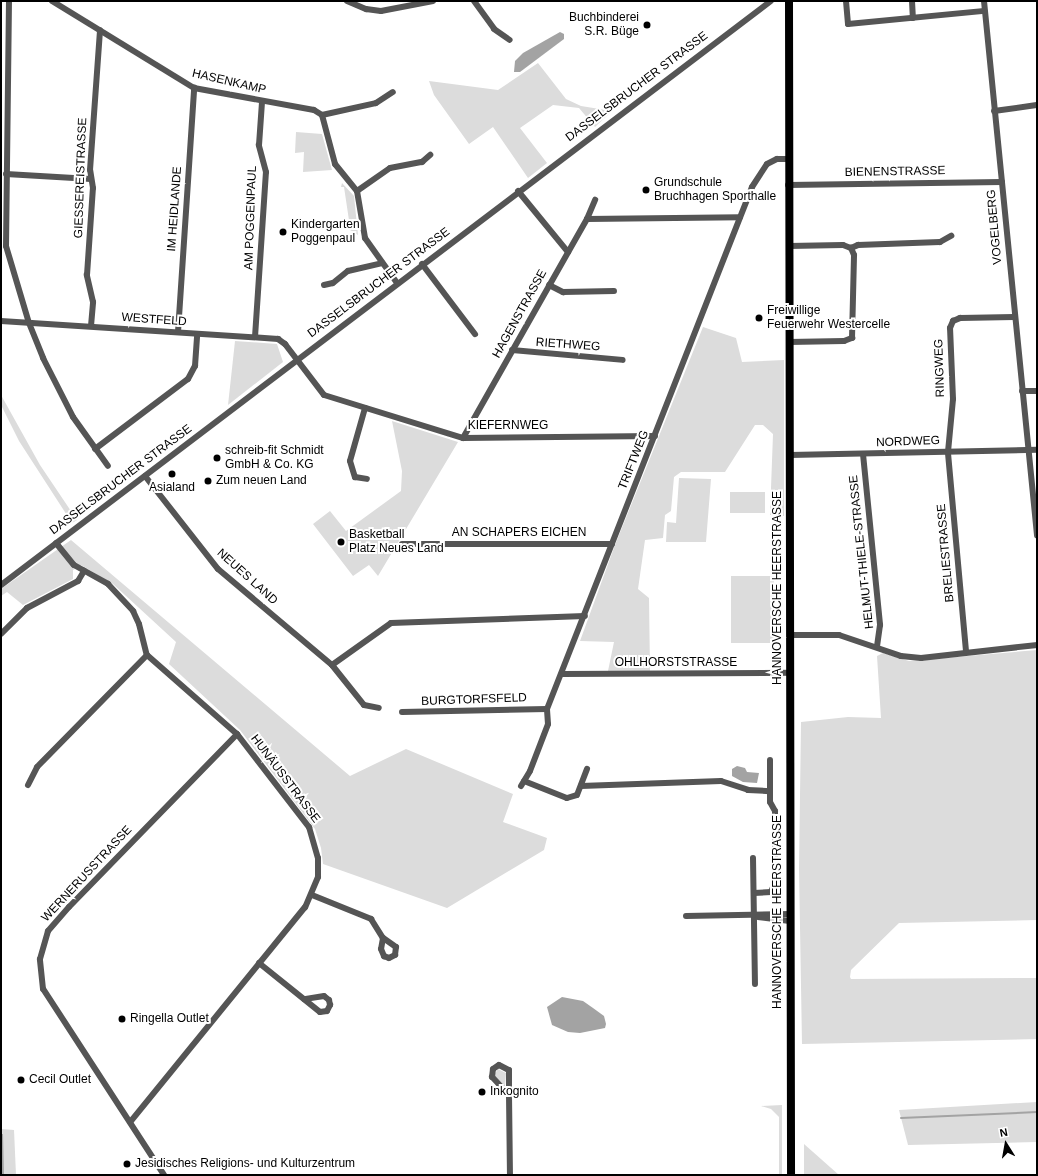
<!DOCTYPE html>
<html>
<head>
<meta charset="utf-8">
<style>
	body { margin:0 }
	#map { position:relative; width:1038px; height:1176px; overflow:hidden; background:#fff; font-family:Arial,sans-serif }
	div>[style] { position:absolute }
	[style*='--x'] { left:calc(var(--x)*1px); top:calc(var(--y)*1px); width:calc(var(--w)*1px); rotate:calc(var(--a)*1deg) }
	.green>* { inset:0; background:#dcdcdc; transform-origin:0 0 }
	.water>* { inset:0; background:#a3a3a3 }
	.stream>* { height:2px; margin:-1px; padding:0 1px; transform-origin:1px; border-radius:1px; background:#a3a3a3 }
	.minor>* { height:6px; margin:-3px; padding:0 3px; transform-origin:3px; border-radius:3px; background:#555 }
	.major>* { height:8px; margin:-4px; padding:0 4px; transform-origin:4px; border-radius:4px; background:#000 }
	.dots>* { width:11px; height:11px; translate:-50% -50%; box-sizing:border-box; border:2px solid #fff; border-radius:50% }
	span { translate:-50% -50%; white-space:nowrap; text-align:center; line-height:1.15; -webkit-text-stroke:4px #fff; paint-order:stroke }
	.poi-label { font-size:12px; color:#000 }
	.right { translate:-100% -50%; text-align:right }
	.left { translate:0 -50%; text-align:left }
	.street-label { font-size:12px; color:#000 }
	.frame { position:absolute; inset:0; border:2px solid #000; pointer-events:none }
	.north { position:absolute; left:986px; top:1124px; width:40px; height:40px; -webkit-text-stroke:3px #fff; paint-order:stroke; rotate:349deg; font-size:11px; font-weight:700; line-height:16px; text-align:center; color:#000 }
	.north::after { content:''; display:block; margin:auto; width:14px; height:18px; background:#000; clip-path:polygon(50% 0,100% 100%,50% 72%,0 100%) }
</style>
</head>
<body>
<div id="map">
	<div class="green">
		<i style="clip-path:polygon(538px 63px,566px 99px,581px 106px,612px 111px,595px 127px,579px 108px,553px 105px,520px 128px,547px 163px,528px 178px,493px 127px,469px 144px,434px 95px,429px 81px,498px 90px)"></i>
		<i style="clip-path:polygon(296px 132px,322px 134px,332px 170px,303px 172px,304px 152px,295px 153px)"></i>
		<i style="clip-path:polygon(342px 183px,354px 196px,358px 235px,347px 228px,350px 227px,344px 187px,341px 187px)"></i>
		<i style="clip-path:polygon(703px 327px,736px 338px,742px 362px,784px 360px,784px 516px,770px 515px,773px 434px,763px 425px,755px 425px,725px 472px,681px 472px,674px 477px,671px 511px,665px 515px,663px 538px,645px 540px,638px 589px,649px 598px,650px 671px,608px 671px,614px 642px,580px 641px,615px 545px)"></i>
		<i style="clip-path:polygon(235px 341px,277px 344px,283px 362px,228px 405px)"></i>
		<i style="clip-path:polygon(1px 395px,40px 465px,77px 520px,72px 523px,19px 441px,1px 405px)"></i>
		<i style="clip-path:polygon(392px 421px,458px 442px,378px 576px,369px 565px,353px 576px,313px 524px,330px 511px,346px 531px,401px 491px,402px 471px)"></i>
		<i style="clip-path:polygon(679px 478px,711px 479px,706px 542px,666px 542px,667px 522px,676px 523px)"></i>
		<i style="left:730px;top:492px;width:35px;height:21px"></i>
		<i style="clip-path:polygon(71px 540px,350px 776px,406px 749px,513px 794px,503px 822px,547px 838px,544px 850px,447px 908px,323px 864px,321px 848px,315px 829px,240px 730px,169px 664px,176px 642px,113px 584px,81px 565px,73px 570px,73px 579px,23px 605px,7px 592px,1px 596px,1px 589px)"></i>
		<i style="left:731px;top:576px;width:43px;height:67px"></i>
		<i style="clip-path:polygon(1037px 650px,1037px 920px,899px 923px,851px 970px,850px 977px,851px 979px,1037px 978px,1037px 1039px,802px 1044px,799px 869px,801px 722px,848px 717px,881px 718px,877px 656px,883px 653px,909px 661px)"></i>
		<i style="clip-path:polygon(498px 1069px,506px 1073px,505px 1086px,494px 1075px)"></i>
		<i style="clip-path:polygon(1037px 1102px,1037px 1142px,908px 1145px,899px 1110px)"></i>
		<i style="clip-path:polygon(782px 1105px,782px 1175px,779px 1175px,779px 1117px,771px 1109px,761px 1106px)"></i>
		<i style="clip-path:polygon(1px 1129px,14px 1130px,16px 1175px,1px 1175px)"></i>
		<i style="clip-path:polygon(804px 1144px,839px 1175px,804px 1175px)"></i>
	</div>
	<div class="water">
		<i style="clip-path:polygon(560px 32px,564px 34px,564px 39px,520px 72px,514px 72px,515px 61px,523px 53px)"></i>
		<i style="clip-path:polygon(737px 766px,745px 768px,747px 772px,759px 773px,757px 783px,743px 782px,732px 776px,732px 769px)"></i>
		<i style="clip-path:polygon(562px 997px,583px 1001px,593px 1008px,604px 1016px,606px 1024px,605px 1028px,580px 1033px,568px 1032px,552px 1025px,547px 1007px)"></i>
		<i style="clip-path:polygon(1px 1134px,3px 1134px,4px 1175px,1px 1175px)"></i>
	</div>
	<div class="stream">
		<i style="--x:901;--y:1118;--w:136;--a:-2.5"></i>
	</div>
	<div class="minor">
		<i style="--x:9;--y:1;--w:245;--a:90.7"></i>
		<i style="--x:6;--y:246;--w:80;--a:73.4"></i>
		<i style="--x:29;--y:323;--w:38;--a:68"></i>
		<i style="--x:43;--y:358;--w:66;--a:63"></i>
		<i style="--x:73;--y:417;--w:60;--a:54.5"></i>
		<i style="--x:52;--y:1;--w:167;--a:31.5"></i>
		<i style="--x:194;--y:88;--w:122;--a:10.4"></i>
		<i style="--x:314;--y:110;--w:9;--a:32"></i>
		<i style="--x:322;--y:115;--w:55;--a:-12.5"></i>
		<i style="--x:376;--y:103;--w:20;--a:-33"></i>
		<i style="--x:347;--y:1;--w:21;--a:23"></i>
		<i style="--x:366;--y:9;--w:15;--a:8"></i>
		<i style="--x:381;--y:11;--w:53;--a:-10.9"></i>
		<i style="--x:474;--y:1;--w:34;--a:54"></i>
		<i style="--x:494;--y:29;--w:19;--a:35"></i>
		<i style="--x:846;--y:1;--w:23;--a:85"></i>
		<i style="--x:848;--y:24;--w:137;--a:-5.5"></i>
		<i style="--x:912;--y:1;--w:17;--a:87"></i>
		<i style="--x:984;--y:1;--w:537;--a:84.33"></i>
		<i style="--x:994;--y:111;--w:43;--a:-7.9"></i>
		<i style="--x:322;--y:115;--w:51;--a:75.1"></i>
		<i style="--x:335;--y:164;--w:35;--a:51"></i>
		<i style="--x:357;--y:191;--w:48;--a:80.3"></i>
		<i style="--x:365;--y:238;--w:55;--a:54.6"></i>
		<i style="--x:6;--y:174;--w:85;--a:3.4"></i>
		<i style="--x:788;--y:185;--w:214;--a:-0.8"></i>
		<i style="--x:357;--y:191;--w:40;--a:-34.9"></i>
		<i style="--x:390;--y:168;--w:33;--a:-11"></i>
		<i style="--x:422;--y:162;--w:11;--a:-41"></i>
		<i style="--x:518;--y:191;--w:79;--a:50.7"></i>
		<i style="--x:587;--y:219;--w:153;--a:-0.7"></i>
		<i style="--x:789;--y:246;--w:54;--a:-1.1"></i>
		<i style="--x:843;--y:245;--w:9;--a:21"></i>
		<i style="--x:851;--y:248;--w:8;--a:-23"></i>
		<i style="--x:858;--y:245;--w:82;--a:-2.1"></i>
		<i style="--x:940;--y:242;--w:13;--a:-29"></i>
		<i style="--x:422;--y:264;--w:88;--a:52.9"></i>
		<i style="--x:324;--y:285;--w:9;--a:-13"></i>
		<i style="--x:333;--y:283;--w:19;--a:-39"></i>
		<i style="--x:348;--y:271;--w:35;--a:-13"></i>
		<i style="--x:549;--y:285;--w:16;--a:27"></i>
		<i style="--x:563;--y:292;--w:51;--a:-1.1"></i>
		<i style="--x:1;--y:321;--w:278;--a:3.7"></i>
		<i style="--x:278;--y:339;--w:9;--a:36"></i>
		<i style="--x:285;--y:344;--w:64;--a:52.6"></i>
		<i style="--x:324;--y:395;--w:145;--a:17.2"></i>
		<i style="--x:463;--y:438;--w:192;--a:-0.6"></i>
		<i style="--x:91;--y:326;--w:24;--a:-85"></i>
		<i style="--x:93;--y:302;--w:28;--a:-103"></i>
		<i style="--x:87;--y:275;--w:87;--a:-86.1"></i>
		<i style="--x:93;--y:188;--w:18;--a:-99"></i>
		<i style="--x:90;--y:170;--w:140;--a:-85.9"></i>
		<i style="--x:178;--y:332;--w:245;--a:-86.2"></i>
		<i style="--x:255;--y:337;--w:165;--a:-86.2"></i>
		<i style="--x:266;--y:172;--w:28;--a:-105"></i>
		<i style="--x:259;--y:145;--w:43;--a:-86"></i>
		<i style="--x:789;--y:342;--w:55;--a:-1"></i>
		<i style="--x:844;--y:341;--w:9;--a:-21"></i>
		<i style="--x:852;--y:338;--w:83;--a:-88.6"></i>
		<i style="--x:854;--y:255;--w:8;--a:-113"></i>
		<i style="--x:512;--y:350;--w:111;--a:5.1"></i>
		<i style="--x:1022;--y:391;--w:15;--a:0"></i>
		<i style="--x:365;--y:408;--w:55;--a:105.8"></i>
		<i style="--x:350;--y:461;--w:17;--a:73"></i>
		<i style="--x:355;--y:477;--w:12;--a:9"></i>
		<i style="--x:463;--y:438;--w:252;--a:-60.5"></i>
		<i style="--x:587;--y:219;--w:21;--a:-67"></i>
		<i style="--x:95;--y:449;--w:116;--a:-37"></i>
		<i style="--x:188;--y:379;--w:15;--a:-62"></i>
		<i style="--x:195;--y:366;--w:32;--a:-86"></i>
		<i style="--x:863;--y:454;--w:172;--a:84.3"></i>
		<i style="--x:880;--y:625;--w:22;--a:98"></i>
		<i style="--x:790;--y:455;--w:247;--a:-1.2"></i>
		<i style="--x:145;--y:476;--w:118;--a:51.9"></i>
		<i style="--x:218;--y:569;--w:149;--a:40.1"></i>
		<i style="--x:332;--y:665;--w:72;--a:-35.4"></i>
		<i style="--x:391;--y:623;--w:194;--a:-2.1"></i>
		<i style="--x:56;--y:543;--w:28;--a:51"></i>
		<i style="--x:74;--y:565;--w:39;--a:29"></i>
		<i style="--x:108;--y:584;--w:37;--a:47"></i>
		<i style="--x:133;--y:611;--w:14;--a:65"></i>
		<i style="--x:139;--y:624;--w:32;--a:76"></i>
		<i style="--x:147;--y:655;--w:120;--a:41.3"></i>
		<i style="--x:237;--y:734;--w:118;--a:52.3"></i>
		<i style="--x:309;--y:827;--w:32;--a:74"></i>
		<i style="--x:318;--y:858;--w:19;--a:90"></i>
		<i style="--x:318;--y:877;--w:33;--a:113"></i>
		<i style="--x:305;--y:907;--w:277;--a:129.1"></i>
		<i style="--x:402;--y:544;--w:210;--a:0"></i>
		<i style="--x:1;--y:585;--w:966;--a:-37.18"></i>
		<i style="--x:1;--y:634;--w:37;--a:-45"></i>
		<i style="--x:27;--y:608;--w:58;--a:-27.9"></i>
		<i style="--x:78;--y:581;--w:12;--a:-59"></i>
		<i style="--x:790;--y:635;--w:49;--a:0"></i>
		<i style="--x:839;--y:635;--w:65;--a:18.7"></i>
		<i style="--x:901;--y:656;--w:20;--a:6"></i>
		<i style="--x:921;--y:658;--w:117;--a:-6.4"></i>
		<i style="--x:966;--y:651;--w:200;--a:-95.2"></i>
		<i style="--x:948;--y:452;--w:53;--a:-84.6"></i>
		<i style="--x:953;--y:399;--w:71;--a:-92.4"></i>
		<i style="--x:950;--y:328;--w:8;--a:-67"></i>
		<i style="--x:953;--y:321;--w:8;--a:-23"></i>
		<i style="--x:960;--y:318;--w:54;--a:-1.1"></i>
		<i style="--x:332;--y:665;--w:51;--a:51.3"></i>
		<i style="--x:364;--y:705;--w:15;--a:11"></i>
		<i style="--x:562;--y:674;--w:228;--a:-0.3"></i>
		<i style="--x:402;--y:712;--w:145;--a:-1.2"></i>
		<i style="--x:524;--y:781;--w:46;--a:21.6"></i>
		<i style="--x:567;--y:798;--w:10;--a:-17"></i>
		<i style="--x:577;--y:795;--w:28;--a:-69"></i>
		<i style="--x:28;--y:785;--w:20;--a:-63"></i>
		<i style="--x:37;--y:767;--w:157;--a:-45.5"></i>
		<i style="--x:521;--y:786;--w:17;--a:-59"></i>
		<i style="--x:530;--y:771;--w:50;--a:-69"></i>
		<i style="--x:548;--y:724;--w:15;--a:-94"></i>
		<i style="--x:547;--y:709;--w:561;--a:-68.56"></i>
		<i style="--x:752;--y:187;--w:27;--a:-57"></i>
		<i style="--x:767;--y:164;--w:11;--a:-27"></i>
		<i style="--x:777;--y:159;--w:10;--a:0"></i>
		<i style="--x:581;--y:786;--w:140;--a:-2"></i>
		<i style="--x:721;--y:781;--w:28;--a:18"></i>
		<i style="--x:748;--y:790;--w:22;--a:3"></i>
		<i style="--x:753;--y:858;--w:126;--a:89.1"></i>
		<i style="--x:754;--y:893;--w:17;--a:-3"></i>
		<i style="--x:771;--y:892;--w:11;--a:-68"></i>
		<i style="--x:775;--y:882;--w:71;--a:-90"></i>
		<i style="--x:775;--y:811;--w:10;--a:-119"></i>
		<i style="--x:770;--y:802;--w:42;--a:-90"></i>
		<i style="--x:312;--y:895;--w:64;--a:22.1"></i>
		<i style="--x:371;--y:919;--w:22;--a:58"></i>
		<i style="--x:383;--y:938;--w:11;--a:100"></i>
		<i style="--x:381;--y:949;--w:8;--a:67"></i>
		<i style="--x:384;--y:956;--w:5;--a:22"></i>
		<i style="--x:389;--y:958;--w:7;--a:-27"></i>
		<i style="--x:395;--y:955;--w:8;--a:-83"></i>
		<i style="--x:396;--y:947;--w:16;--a:-145"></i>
		<i style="--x:686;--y:916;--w:104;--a:-1.1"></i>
		<i style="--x:758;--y:917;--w:32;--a:7"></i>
		<i style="--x:259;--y:963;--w:78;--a:38.8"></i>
		<i style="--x:320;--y:1012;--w:7;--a:-8"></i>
		<i style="--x:327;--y:1011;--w:7;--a:-63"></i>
		<i style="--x:330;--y:1005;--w:5;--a:-101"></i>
		<i style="--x:329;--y:1000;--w:6;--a:-141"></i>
		<i style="--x:324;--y:996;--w:20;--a:171"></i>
		<i style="--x:509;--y:1095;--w:25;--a:-133"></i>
		<i style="--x:492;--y:1077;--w:8;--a:-83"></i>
		<i style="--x:493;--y:1069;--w:7;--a:-34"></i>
		<i style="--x:499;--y:1065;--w:11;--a:27"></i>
		<i style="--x:509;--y:1070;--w:25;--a:90"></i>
		<i style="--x:509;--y:1095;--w:80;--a:89.3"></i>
		<i style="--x:164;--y:1175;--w:222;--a:-123"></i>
		<i style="--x:43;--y:989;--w:30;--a:-96"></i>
		<i style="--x:40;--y:959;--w:29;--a:-74"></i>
		<i style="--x:48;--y:931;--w:32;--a:-49"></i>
		<i style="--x:69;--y:907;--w:241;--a:-45.8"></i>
	</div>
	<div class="major">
		<i style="--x:789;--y:1;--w:1174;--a:89.9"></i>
	</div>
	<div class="dots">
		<i style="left:647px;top:25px;background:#000"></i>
		<i style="left:646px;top:190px;background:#000"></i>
		<i style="left:283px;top:232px;background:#000"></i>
		<i style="left:759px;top:318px;background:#000"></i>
		<i style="left:217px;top:458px;background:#000"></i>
		<i style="left:172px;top:474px;background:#000"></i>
		<i style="left:208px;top:481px;background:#000"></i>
		<i style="left:341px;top:542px;background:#000"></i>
		<i style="left:122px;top:1019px;background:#000"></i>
		<i style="left:21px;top:1080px;background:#000"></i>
		<i style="left:482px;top:1092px;background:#000"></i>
		<i style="left:127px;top:1164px;background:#000"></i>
	</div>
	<div class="poi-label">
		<span class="right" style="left:639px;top:25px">Buchbinderei<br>S.R. Büge</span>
		<span class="left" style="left:654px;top:190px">Grundschule<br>Bruchhagen Sporthalle</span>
		<span class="left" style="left:291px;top:232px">Kindergarten<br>Poggenpaul</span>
		<span class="left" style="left:767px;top:318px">Freiwillige<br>Feuerwehr Westercelle</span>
		<span class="left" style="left:225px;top:458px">schreib-fit Schmidt<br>GmbH &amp; Co. KG</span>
		<span class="left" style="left:216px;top:481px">Zum neuen Land</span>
		<span style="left:172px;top:488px">Asialand</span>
		<span class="left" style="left:349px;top:542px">Basketball<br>Platz Neues Land</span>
		<span class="left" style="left:130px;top:1019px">Ringella Outlet</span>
		<span class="left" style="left:29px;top:1080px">Cecil Outlet</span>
		<span class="left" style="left:490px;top:1092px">Inkognito</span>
		<span class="left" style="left:135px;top:1164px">Jesidisches Religions- und Kulturzentrum</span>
	</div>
	<div class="street-label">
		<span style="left:229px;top:82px;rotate:13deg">HASENKAMP</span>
		<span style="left:637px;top:87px;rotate:-37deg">DASSELSBRUCHER STRASSE</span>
		<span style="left:895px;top:172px;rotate:-1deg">BIENENSTRASSE</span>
		<span style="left:81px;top:178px;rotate:-88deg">GIESSEREISTRASSE</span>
		<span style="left:175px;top:209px;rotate:-86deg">IM HEIDLANDE</span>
		<span style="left:251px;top:218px;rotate:-88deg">AM POGGENPAUL</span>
		<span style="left:995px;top:227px;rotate:-95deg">VOGELBERG</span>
		<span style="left:379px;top:283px;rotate:-37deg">DASSELSBRUCHER STRASSE</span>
		<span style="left:520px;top:314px;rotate:-61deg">HAGENSTRASSE</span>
		<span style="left:154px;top:320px;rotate:4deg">WESTFELD</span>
		<span style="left:568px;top:345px;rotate:4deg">RIETHWEG</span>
		<span style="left:940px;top:368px;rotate:-92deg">RINGWEG</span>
		<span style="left:508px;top:426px">KIEFERNWEG</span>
		<span style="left:908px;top:442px;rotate:-2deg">NORDWEG</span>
		<span style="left:634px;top:460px;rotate:-68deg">TRIFTWEG</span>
		<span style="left:121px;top:480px;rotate:-37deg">DASSELSBRUCHER STRASSE</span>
		<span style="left:519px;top:533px">AN SCHAPERS EICHEN</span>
		<span style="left:862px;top:552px;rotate:-96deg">HELMUT-THIELE-STRASSE</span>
		<span style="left:946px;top:553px;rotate:-95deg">BRELIESTRASSE</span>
		<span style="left:247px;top:577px;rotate:42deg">NEUES LAND</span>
		<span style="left:778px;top:588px;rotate:-90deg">HANNOVERSCHE HEERSTRASSE</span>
		<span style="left:676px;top:663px">OHLHORSTSTRASSE</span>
		<span style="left:474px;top:700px;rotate:-2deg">BURGTORFSFELD</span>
		<span style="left:285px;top:779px;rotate:53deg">HUNÄUSSTRASSE</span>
		<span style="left:87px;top:874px;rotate:-47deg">WERNERUSSTRASSE</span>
		<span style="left:778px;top:912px;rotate:-90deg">HANNOVERSCHE HEERSTRASSE</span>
	</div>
	<div class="frame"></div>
	<div class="north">N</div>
</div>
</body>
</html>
